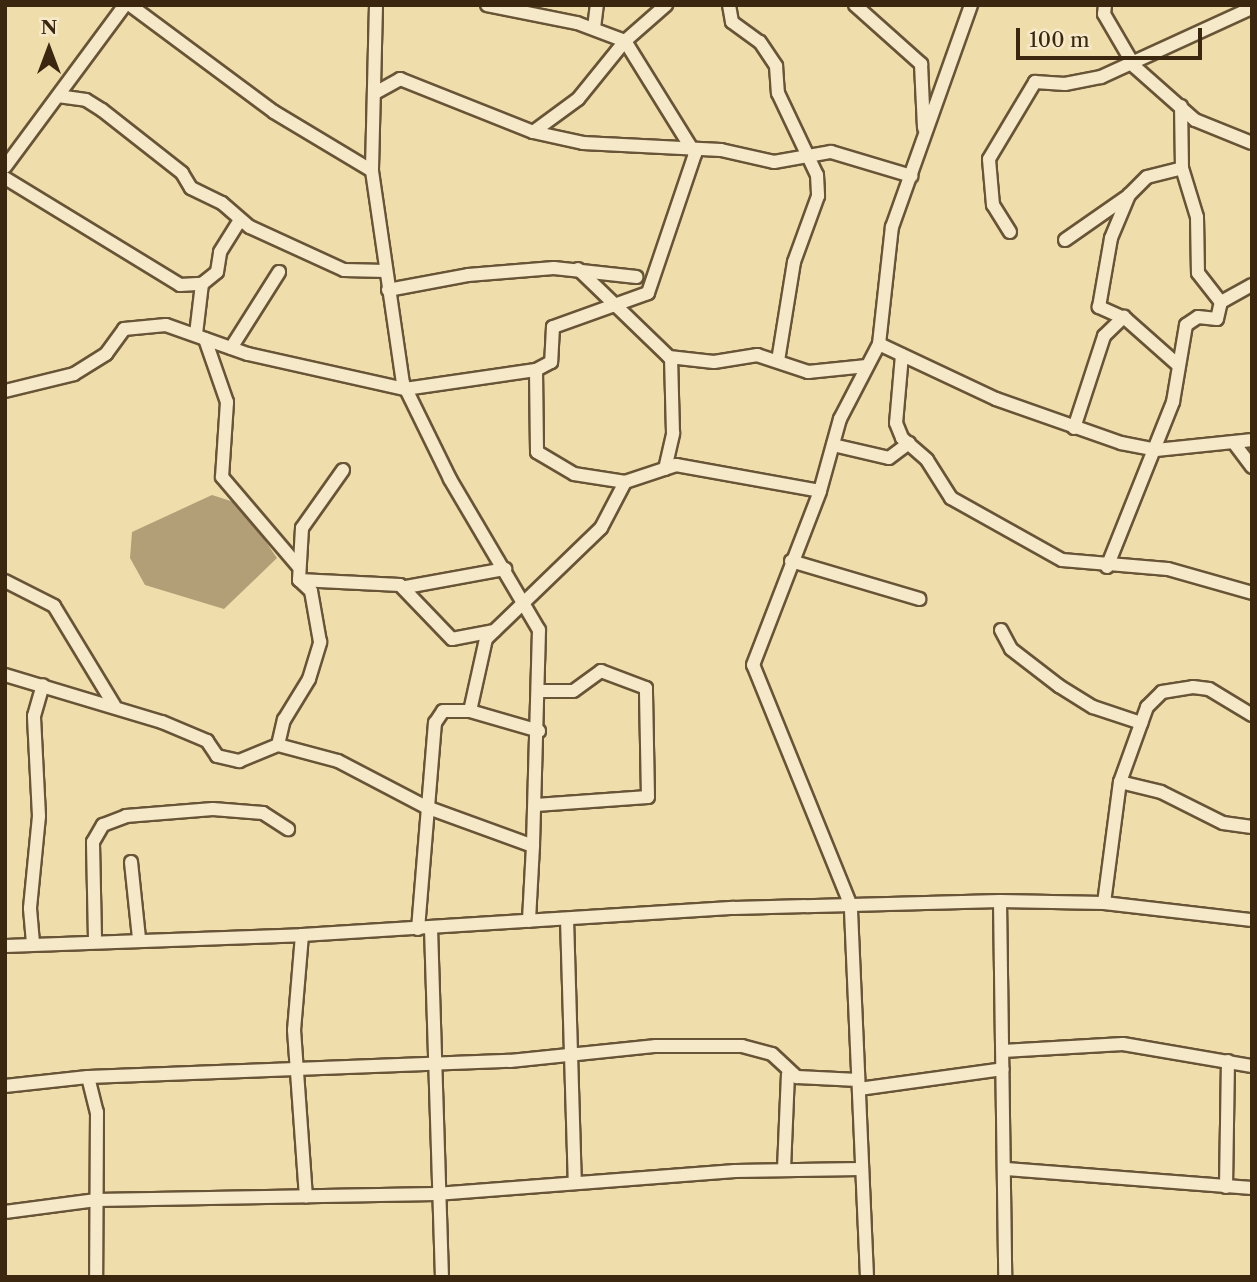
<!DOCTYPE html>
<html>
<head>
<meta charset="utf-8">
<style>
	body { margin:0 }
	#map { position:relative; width:1257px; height:1282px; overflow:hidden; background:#f0ddac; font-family:"Libre Caslon Text",serif }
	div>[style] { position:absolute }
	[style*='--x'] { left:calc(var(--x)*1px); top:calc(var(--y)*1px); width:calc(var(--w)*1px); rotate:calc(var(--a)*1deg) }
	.water>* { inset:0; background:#b29f77 }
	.roads { filter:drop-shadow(2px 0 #685436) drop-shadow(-2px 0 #685436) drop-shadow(0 2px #685436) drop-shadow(0 -2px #685436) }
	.street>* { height:12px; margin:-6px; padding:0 6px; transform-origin:6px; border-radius:6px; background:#f5e9c9 }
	span { translate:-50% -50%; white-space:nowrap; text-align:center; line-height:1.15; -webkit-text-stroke:6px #f5e9c9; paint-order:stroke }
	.frame { position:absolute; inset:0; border:7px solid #3b270f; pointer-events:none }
	.north { position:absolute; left:14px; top:14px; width:70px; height:70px; -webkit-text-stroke:5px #f5e9c9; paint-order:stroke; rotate:0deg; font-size:19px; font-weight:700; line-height:28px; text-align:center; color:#3b270f }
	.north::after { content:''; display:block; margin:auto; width:24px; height:32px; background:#3b270f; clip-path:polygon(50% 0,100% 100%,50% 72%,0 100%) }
	.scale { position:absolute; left:1016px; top:28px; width:186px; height:32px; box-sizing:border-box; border:4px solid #3b270f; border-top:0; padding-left:9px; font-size:21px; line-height:24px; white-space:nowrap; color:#3b270f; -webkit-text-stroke:5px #f5e9c9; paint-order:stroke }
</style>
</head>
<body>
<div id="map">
	<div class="water">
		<i style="clip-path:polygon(212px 495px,240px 504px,277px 558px,224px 609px,145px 585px,130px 558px,132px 532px)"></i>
	</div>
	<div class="roads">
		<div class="street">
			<i style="--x:130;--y:5;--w:179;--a:36.6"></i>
			<i style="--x:274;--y:112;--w:114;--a:31"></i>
			<i style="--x:376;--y:5;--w:166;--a:91.4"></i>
			<i style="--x:372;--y:171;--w:214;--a:81.7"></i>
			<i style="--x:403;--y:383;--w:107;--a:63.9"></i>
			<i style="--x:450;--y:479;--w:175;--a:59.5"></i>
			<i style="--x:539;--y:630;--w:216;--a:91.6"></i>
			<i style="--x:487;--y:5;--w:92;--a:11.3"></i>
			<i style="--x:577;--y:23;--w:51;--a:20.6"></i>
			<i style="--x:625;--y:41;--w:133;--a:58.2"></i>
			<i style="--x:695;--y:154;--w:147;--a:108.7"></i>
			<i style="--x:648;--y:293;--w:101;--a:160.3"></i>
			<i style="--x:553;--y:327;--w:35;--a:93"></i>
			<i style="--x:551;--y:362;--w:17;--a:152"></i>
			<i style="--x:729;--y:5;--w:17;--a:80"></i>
			<i style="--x:732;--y:22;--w:34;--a:36"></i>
			<i style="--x:760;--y:42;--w:29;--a:56"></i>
			<i style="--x:776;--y:66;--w:27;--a:86"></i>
			<i style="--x:778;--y:93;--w:91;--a:64.6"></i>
			<i style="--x:817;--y:175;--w:21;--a:87"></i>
			<i style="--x:818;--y:196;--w:70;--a:110"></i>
			<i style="--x:794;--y:262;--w:100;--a:99.2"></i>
			<i style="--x:855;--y:5;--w:89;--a:41.8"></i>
			<i style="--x:921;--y:64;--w:64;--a:87.3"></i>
			<i style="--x:1105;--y:5;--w:9;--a:96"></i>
			<i style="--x:1104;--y:14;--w:61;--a:59.7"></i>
			<i style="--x:1135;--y:67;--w:80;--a:41.5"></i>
			<i style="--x:1195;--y:120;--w:61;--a:22"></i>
			<i style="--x:594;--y:28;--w:23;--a:-83"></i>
			<i style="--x:375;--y:93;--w:29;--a:-29"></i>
			<i style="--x:400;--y:79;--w:143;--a:21.7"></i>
			<i style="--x:533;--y:132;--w:51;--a:12.4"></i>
			<i style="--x:583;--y:143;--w:138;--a:2.9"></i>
			<i style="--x:721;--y:150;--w:54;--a:12.8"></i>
			<i style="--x:774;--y:162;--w:58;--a:-10"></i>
			<i style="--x:831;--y:152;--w:84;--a:16.7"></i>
			<i style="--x:58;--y:96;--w:28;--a:8"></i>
			<i style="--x:86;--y:100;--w:19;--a:32"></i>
			<i style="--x:102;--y:110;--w:102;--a:38.2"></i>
			<i style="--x:182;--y:173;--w:17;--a:59"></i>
			<i style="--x:191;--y:188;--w:34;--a:26"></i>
			<i style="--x:222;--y:203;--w:37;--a:41"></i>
			<i style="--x:250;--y:227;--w:103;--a:24.6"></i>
			<i style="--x:344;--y:270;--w:42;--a:1.4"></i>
			<i style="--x:533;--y:132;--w:56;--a:-36.3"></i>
			<i style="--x:578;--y:99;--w:75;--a:-51"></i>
			<i style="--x:625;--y:41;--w:55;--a:-41.3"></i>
			<i style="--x:5;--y:167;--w:202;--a:-53.5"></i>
			<i style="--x:1182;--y:168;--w:51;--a:73"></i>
			<i style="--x:1197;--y:217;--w:56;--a:89"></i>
			<i style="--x:1198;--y:273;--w:37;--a:52"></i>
			<i style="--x:5;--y:178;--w:205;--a:31.4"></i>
			<i style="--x:180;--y:285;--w:22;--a:-3"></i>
			<i style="--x:202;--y:284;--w:19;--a:-39"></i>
			<i style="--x:217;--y:272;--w:20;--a:-81"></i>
			<i style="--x:220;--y:252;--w:38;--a:-58"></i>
			<i style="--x:1010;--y:232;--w:32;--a:-122"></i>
			<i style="--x:993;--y:205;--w:46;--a:-95"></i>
			<i style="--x:989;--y:159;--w:90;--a:-59.1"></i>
			<i style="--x:1035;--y:82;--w:30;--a:4"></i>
			<i style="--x:1065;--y:84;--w:37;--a:-11"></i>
			<i style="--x:1101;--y:77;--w:166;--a:-24.6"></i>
			<i style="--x:1065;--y:240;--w:77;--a:-34.9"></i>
			<i style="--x:578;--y:269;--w:127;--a:44"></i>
			<i style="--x:669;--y:357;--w:45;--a:6.3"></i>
			<i style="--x:714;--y:362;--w:44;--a:-9.2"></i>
			<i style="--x:757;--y:355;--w:54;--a:18.4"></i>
			<i style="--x:808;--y:372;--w:59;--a:-5.8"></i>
			<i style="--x:388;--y:290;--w:81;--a:-10.6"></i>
			<i style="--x:468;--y:275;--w:86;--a:-4.7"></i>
			<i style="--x:554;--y:268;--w:83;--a:6.2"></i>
			<i style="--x:196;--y:334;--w:50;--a:-83.2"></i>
			<i style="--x:205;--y:339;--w:67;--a:70.8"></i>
			<i style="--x:227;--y:402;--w:75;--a:93.8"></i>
			<i style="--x:222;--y:477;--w:118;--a:49.5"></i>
			<i style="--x:879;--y:344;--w:129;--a:25.2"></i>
			<i style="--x:996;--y:399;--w:133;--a:19.4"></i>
			<i style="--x:1121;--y:443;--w:36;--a:11"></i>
			<i style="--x:1156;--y:450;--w:97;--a:-5.9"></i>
			<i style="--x:231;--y:348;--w:90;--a:-57.7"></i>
			<i style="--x:902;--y:355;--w:68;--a:95"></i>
			<i style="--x:896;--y:423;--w:16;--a:68"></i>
			<i style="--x:902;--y:438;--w:33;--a:41"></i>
			<i style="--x:927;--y:460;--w:45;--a:57.7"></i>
			<i style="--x:951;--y:498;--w:127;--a:29.2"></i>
			<i style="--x:1062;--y:560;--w:106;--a:4.9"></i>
			<i style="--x:1168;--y:569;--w:87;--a:15.9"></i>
			<i style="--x:1178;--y:365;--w:69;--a:-138.5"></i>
			<i style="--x:1126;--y:319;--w:30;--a:-156"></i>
			<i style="--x:1099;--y:307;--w:70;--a:-80.1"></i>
			<i style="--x:1111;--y:238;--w:47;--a:-67.3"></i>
			<i style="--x:1129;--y:195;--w:25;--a:-45"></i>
			<i style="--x:1147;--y:177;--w:36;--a:-14"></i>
			<i style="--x:1182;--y:168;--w:62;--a:-90.9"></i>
			<i style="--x:5;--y:391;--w:71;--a:-13.8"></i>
			<i style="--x:74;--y:374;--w:38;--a:-32"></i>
			<i style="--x:106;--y:354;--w:31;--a:-54"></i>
			<i style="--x:124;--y:329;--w:42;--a:-5.4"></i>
			<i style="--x:166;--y:325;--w:87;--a:19.5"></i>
			<i style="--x:248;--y:354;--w:161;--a:12.6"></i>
			<i style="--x:405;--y:389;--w:132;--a:-8.3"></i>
			<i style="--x:536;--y:370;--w:82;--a:89.3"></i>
			<i style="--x:537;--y:452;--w:43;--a:30.7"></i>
			<i style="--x:574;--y:474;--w:52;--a:8.9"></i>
			<i style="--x:1074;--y:428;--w:97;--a:-71.9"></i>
			<i style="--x:1104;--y:336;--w:28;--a:-44"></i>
			<i style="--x:1234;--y:443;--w:30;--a:53"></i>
			<i style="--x:833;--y:445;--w:57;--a:13.1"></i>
			<i style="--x:889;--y:458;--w:25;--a:-37"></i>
			<i style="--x:665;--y:469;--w:37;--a:-77"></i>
			<i style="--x:673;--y:433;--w:75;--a:-91.5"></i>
			<i style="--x:791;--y:561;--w:134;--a:16.5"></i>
			<i style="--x:1107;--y:567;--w:178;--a:-68.2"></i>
			<i style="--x:1173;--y:402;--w:78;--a:-80.4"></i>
			<i style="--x:1186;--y:325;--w:14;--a:-34"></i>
			<i style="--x:1198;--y:317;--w:19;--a:6"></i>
			<i style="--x:1217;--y:319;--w:17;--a:-77"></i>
			<i style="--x:1221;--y:302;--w:35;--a:-29"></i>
			<i style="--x:299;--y:580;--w:101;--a:2.8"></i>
			<i style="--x:400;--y:585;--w:75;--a:46.1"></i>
			<i style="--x:452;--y:639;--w:43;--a:-10.8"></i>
			<i style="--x:5;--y:581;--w:55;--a:27"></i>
			<i style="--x:54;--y:606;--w:116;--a:58.8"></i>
			<i style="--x:406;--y:587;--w:101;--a:-10.3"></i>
			<i style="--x:1001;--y:630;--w:21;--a:62"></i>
			<i style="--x:1011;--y:649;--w:61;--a:37.6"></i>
			<i style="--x:1059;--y:686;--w:40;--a:32"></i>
			<i style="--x:1093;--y:707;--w:51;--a:18.4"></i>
			<i style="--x:5;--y:675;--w:164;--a:16.7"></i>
			<i style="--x:162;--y:722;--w:49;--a:22.9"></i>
			<i style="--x:207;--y:741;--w:18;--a:56"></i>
			<i style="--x:217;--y:756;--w:23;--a:13"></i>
			<i style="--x:239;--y:761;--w:42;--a:-22.3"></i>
			<i style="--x:278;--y:745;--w:62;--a:14.9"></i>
			<i style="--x:338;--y:761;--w:99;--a:27.6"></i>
			<i style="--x:426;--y:807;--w:114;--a:20"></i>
			<i style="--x:533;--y:846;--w:75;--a:93.1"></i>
			<i style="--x:470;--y:711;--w:74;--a:-77.5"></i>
			<i style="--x:486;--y:639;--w:160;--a:-44"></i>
			<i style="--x:601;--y:528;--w:52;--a:-62.4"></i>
			<i style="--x:625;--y:482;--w:54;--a:-18.4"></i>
			<i style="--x:676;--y:465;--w:146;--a:10.2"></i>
			<i style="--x:278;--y:745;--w:26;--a:-77"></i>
			<i style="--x:284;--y:720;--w:48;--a:-58.6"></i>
			<i style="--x:309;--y:679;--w:39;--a:-73"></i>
			<i style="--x:320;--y:642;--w:52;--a:-100"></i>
			<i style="--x:311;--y:591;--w:16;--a:-137"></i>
			<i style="--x:299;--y:580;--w:52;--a:-86.7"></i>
			<i style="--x:302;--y:528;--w:71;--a:-54.7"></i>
			<i style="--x:1120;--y:782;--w:42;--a:13.7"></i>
			<i style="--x:1161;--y:792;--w:69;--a:26.6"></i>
			<i style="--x:1223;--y:823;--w:29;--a:8"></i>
			<i style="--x:536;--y:805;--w:112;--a:-4.1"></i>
			<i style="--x:648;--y:797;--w:109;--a:-91.1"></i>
			<i style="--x:646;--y:688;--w:48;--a:-159.3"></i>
			<i style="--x:601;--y:671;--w:34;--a:144"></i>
			<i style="--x:573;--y:691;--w:33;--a:180"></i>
			<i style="--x:131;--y:862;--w:76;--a:84"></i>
			<i style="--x:1000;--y:901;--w:376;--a:89.2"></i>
			<i style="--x:1104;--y:903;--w:122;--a:-82.5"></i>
			<i style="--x:1120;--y:782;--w:80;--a:-70.2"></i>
			<i style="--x:1147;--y:707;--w:21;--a:-45"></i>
			<i style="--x:1162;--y:692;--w:31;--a:-9"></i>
			<i style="--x:1193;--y:687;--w:16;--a:7"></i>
			<i style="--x:1209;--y:689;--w:50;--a:31.2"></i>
			<i style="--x:567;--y:919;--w:264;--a:88.3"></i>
			<i style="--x:431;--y:928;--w:349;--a:88.2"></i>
			<i style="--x:418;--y:929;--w:207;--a:-85.3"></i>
			<i style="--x:435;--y:723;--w:14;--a:-56"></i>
			<i style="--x:443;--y:711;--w:27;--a:0"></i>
			<i style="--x:470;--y:711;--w:72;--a:16.2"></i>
			<i style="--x:302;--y:935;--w:95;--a:94.8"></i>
			<i style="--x:294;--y:1030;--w:167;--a:85.9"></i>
			<i style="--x:95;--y:939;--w:97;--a:-91.2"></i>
			<i style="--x:93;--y:842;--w:20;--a:-60"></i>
			<i style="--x:103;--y:825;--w:25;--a:-21"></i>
			<i style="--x:126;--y:816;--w:87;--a:-4.6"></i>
			<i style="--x:213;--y:809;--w:50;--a:4.6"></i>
			<i style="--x:263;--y:813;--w:30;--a:33"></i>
			<i style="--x:33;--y:943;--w:35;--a:-95"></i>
			<i style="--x:30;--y:908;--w:92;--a:-84.4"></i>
			<i style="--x:39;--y:816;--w:100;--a:-92.9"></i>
			<i style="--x:34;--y:716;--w:32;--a:-74"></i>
			<i style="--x:5;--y:946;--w:297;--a:-2.1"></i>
			<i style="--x:302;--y:935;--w:433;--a:-3.6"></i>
			<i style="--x:734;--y:908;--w:266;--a:-1.5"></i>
			<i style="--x:1000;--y:901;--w:104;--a:1.1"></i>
			<i style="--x:1104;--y:903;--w:149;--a:6.6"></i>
			<i style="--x:1003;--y:1051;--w:120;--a:-3.3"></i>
			<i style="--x:1123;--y:1044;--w:131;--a:9.7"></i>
			<i style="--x:88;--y:1077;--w:422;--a:-2.2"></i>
			<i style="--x:510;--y:1061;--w:147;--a:-5.9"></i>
			<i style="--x:656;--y:1046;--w:86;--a:0"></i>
			<i style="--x:742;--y:1046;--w:31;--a:15"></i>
			<i style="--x:772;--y:1054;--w:34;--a:43"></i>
			<i style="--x:797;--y:1077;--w:61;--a:2.8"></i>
			<i style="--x:5;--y:1086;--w:83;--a:-6.2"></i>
			<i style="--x:88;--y:1077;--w:36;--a:76"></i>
			<i style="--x:97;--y:1112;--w:165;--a:90.3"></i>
			<i style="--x:859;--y:1089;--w:145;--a:-7.9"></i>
			<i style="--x:784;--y:1169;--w:95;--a:-87.6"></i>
			<i style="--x:1006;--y:1169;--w:247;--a:4.4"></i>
			<i style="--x:1226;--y:1187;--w:126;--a:-89.1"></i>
			<i style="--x:5;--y:1212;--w:92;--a:-7.5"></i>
			<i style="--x:96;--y:1200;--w:340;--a:-1"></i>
			<i style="--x:436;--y:1194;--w:300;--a:-4.4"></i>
			<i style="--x:735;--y:1171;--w:125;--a:-0.9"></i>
			<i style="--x:867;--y:1277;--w:371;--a:-92.5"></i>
			<i style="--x:851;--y:906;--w:260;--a:-112.1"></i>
			<i style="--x:753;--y:665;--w:186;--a:-68.9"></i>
			<i style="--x:820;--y:491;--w:75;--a:-74.5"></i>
			<i style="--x:840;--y:419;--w:85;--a:-62.5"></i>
			<i style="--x:879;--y:344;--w:118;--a:-83.7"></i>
			<i style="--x:892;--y:227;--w:236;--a:-70.4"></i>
		</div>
	</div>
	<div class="frame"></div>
	<div class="north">N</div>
	<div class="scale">100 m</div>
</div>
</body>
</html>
